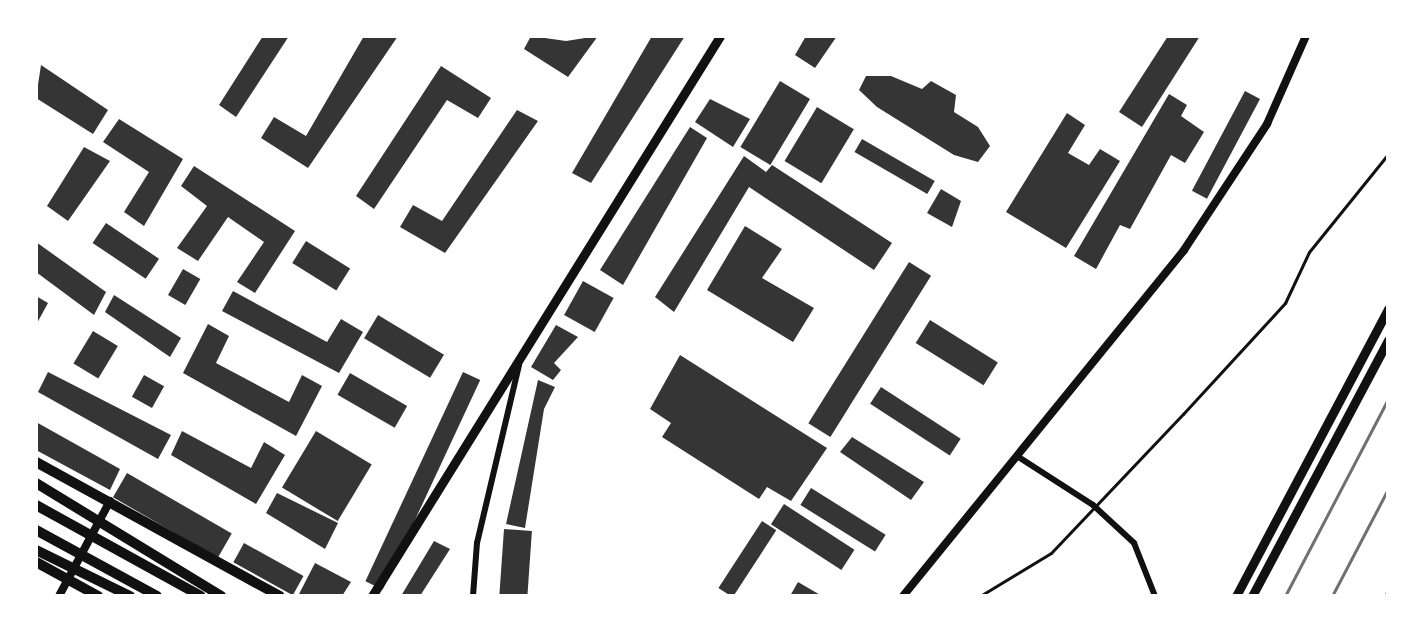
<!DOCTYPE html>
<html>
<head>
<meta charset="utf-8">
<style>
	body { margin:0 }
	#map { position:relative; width:1424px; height:632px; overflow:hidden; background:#fff; font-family:Montserrat,sans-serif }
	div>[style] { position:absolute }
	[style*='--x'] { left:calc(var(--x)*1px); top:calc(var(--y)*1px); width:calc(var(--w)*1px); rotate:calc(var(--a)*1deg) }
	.building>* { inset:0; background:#353535; transform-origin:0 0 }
	.service>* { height:3px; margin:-1.5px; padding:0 1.5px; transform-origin:1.5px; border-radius:1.5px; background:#111 }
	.minor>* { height:6px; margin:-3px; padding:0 3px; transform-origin:3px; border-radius:3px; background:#111 }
	.tertiary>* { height:8px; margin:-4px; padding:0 4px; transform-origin:4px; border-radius:4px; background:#111 }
	.secondary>* { height:9px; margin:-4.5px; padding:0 4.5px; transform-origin:4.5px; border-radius:4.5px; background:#111 }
	.trunk>* { height:10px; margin:-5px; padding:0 5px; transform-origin:5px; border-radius:5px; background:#111 }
	.rail>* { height:3px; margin:-1.5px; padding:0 1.5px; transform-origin:1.5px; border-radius:1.5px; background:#707070 }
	span { translate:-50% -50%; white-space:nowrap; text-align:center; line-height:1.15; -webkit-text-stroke:6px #fff; paint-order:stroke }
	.frame { position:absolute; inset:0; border:38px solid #fff; pointer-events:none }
</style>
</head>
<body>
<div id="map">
	<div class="building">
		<i style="clip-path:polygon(263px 36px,289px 36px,236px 117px,219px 105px)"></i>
		<i style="clip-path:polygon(364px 36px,398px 36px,308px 168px,261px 138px,274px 117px,306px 136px)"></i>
		<i style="clip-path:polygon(531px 36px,566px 41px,598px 36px,568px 77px,524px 49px)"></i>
		<i style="clip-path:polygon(652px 36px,685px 36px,591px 183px,572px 173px)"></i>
		<i style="clip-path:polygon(806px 36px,837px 36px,815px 68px,795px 55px)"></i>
		<i style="clip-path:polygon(1168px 36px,1200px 36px,1142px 127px,1119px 112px)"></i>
		<i style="clip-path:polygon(41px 65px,108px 110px,93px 134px,36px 98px)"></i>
		<i style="clip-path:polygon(441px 66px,491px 98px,478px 118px,447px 100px,374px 209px,356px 196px)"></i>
		<i style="clip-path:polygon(866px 76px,891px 76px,922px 89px,931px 81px,956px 95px,954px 112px,978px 127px,990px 146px,978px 162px,954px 155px,877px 107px,859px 90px)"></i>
		<i style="left:780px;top:81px;width:35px;height:77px;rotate:31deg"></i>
		<i style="left:1245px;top:91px;width:17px;height:113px;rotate:28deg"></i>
		<i style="clip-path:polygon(1169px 94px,1187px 105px,1181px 116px,1204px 132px,1185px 163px,1171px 155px,1130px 229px,1120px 225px,1096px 269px,1074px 256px)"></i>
		<i style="clip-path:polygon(710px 99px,750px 119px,733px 147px,695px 122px)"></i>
		<i style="left:817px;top:107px;width:43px;height:63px;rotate:31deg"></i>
		<i style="clip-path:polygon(517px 110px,538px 121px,445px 253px,400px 227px,413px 205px,442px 221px)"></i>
		<i style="clip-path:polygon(1067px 113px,1085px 125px,1068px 153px,1089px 165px,1100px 149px,1120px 161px,1066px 248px,1006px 212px)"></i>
		<i style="clip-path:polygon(119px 119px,183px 159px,144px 226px,124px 212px,149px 172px,103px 142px)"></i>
		<i style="clip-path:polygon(690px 127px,707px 138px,623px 285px,600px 270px)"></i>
		<i style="left:862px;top:139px;width:84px;height:15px;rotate:30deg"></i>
		<i style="clip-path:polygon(84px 147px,110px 161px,68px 221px,47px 206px)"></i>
		<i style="clip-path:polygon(744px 156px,766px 172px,772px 165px,892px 243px,874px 270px,749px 187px,674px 312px,655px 297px)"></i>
		<i style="clip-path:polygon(194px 166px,295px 231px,255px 293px,237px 282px,264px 242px,228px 217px,198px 261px,177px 248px,207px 206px,181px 186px)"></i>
		<i style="clip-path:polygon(941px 189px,961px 201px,952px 227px,927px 213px)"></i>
		<i style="left:106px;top:223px;width:64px;height:24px;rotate:34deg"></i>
		<i style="clip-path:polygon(745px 226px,782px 249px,762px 278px,814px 308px,793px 342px,707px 290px)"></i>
		<i style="left:306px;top:241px;width:52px;height:26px;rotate:32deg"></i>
		<i style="clip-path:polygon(36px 242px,106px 292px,94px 315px,36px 272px)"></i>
		<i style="left:909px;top:262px;width:26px;height:190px;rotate:32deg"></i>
		<i style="left:183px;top:269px;width:20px;height:30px;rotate:30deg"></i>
		<i style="left:583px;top:281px;width:35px;height:39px;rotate:29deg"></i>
		<i style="clip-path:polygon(233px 291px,327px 342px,341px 319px,363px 332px,339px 373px,222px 311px)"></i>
		<i style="clip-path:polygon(114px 295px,181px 338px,170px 357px,105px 312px)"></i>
		<i style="clip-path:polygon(36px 296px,48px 303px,36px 325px)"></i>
		<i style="left:378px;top:315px;width:77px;height:27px;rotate:31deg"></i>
		<i style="left:930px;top:320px;width:80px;height:27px;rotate:32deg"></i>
		<i style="clip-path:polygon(208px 324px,229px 336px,216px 363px,289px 402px,302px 375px,322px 386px,296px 436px,183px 373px)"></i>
		<i style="clip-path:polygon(556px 325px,578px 337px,554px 363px,561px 370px,553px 380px,531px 367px)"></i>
		<i style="left:93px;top:331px;width:29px;height:38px;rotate:31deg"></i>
		<i style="clip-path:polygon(680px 355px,827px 448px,791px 501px,767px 487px,759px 499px,662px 437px,671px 423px,650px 409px)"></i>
		<i style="clip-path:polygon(48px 372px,171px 435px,158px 459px,38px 392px)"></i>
		<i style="left:463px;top:372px;width:19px;height:231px;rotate:25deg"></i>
		<i style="left:350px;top:373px;width:66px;height:25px;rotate:30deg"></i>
		<i style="left:144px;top:375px;width:23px;height:25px;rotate:29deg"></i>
		<i style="clip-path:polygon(538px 380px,555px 387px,544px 409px,525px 528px,506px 524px)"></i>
		<i style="left:881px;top:387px;width:95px;height:20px;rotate:33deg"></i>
		<i style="clip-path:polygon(36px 422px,120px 469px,110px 490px,36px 450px)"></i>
		<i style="clip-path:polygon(182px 431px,251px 468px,264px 442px,285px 455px,256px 504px,171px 455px)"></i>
		<i style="left:316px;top:431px;width:65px;height:66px;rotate:31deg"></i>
		<i style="clip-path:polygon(852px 437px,924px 482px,911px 500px,840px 452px)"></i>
		<i style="left:127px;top:473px;width:121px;height:28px;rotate:30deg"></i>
		<i style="left:811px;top:488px;width:88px;height:20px;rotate:32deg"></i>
		<i style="clip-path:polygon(277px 493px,338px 523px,325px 549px,266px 513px)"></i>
		<i style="left:784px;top:504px;width:84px;height:24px;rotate:33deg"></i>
		<i style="left:762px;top:521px;width:17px;height:80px;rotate:33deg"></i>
		<i style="left:504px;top:529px;width:28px;height:67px;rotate:4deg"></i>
		<i style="clip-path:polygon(434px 541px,450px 549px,420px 596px,401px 596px)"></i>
		<i style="left:244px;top:543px;width:68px;height:22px;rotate:29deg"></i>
		<i style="clip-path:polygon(315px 563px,351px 582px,342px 596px,298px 596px)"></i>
		<i style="clip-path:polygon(798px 582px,822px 596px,790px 596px)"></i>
	</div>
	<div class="service">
		<i style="--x:980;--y:596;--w:83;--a:-31.2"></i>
		<i style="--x:1051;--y:553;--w:192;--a:-46.5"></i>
		<i style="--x:1183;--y:414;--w:151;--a:-47.4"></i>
		<i style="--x:1285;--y:303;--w:56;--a:-64.8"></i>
		<i style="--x:1309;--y:252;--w:126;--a:-51.1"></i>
	</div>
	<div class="minor">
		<i style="--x:1017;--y:456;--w:90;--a:32.8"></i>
		<i style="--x:1093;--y:505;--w:56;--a:42.8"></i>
		<i style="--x:1134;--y:543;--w:57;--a:68.4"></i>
		<i style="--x:473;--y:596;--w:53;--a:-85.7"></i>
		<i style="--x:477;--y:543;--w:183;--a:-76.7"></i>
	</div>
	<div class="tertiary">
		<i style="--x:59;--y:596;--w:108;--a:-61.8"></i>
		<i style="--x:903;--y:596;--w:446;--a:-50.9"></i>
		<i style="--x:1184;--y:250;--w:151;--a:-56.6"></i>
		<i style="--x:1267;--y:124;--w:96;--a:-66.1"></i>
	</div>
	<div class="secondary">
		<i style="--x:372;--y:596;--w:659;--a:-58.14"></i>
		<i style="--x:1236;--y:596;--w:325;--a:-62.1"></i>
		<i style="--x:1252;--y:596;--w:290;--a:-62"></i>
	</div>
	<div class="trunk">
		<i style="--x:36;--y:462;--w:278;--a:28.8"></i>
		<i style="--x:36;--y:483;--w:217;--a:31.4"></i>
		<i style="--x:36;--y:505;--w:188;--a:28.9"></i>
		<i style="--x:36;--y:530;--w:138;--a:28.6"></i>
		<i style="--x:36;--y:550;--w:105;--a:26.1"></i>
		<i style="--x:36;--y:562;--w:71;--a:28.7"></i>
	</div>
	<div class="rail">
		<i style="--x:1285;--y:596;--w:222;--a:-62.4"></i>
		<i style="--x:1332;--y:596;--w:121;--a:-62.4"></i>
		<i style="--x:1385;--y:596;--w:7;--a:-63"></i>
	</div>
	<div class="frame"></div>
</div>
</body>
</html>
